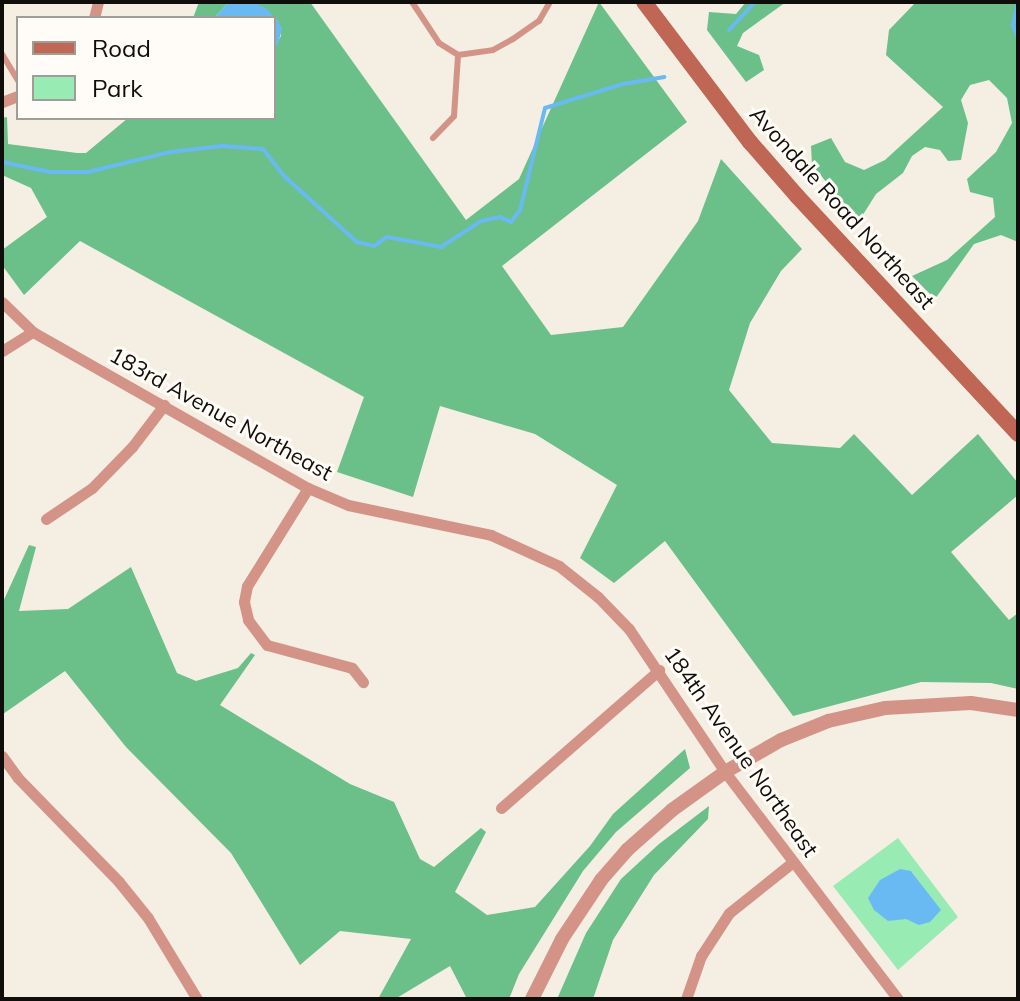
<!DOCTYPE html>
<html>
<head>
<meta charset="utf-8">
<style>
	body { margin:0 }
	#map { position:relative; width:1020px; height:1001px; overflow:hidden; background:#f5eee2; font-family:Mulish,sans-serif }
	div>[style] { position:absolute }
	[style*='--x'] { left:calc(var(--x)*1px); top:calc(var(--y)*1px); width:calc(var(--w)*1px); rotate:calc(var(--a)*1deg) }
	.green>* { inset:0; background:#99ebb4 }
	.forest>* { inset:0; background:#6bbf89 }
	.water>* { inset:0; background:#69baf3 }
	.stream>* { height:4px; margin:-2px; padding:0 2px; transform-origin:2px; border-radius:2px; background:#69baf3 }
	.service>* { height:6px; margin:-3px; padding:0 3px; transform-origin:3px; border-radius:3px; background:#d39487 }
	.minor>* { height:11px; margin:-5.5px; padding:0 5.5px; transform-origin:5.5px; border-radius:5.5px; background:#d39487 }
	.tertiary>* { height:14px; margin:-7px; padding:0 7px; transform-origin:7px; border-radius:7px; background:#d39487 }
	.secondary>* { height:16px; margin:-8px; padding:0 8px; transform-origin:8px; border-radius:8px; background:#c06654 }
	span { translate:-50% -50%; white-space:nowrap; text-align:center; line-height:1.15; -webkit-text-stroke:6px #fffcf7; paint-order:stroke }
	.street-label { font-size:22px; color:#100e0a }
	.frame { position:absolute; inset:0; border:4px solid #100e0a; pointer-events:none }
	.legend { position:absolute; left:16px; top:16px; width:260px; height:104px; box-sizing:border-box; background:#fffcf7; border:2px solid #9f9d98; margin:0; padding:10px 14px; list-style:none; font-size:24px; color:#100e0a }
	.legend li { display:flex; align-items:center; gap:16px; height:40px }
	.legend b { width:40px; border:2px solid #9f9d98 }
</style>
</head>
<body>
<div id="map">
	<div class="green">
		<i style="clip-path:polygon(evenodd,898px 838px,958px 917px,898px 970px,833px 886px,898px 838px,912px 872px,940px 910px,888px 921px,912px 872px)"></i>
	</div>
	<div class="forest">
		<i style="clip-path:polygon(199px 2px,229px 2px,214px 18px,193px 18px)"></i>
		<i style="clip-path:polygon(252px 2px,310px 2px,466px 220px,519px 179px,599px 2px,687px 122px,502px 266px,551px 335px,623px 327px,698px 221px,721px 159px,802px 249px,781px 271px,750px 323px,729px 390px,772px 443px,840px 448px,854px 434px,912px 495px,978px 434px,1018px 483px,1018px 495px,951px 552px,1009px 620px,1018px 613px,1018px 689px,991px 683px,921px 682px,793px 716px,665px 541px,614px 583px,580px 558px,617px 485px,535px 434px,440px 406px,413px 497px,337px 472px,364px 397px,80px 241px,24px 295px,2px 265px,2px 250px,47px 217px,31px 188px,2px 175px,2px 118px,7px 117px,8px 144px,77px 153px,86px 153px,128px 118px,274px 118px,274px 48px,281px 36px,278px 21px)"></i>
		<i style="clip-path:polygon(746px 2px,786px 2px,743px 33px,737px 46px,759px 55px,764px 70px,746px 82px,707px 30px,709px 12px,736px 14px)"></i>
		<i style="clip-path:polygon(916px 2px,1018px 2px,1018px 242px,1001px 235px,974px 244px,935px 299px,912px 276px,947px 260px,995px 217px,993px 198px,970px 192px,967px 179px,996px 152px,1012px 123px,1007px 98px,989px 80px,970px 85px,961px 100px,968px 123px,961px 160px,948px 161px,940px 150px,925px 147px,912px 156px,903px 173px,876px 194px,859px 221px,812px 165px,811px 146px,831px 138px,845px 162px,864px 170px,885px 160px,943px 107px,886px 55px,889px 30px)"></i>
		<i style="clip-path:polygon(29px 545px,36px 547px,19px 611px,68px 609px,131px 567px,177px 673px,196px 681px,238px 668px,251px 653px,255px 655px,220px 705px,350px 784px,394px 802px,420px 859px,434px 867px,481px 828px,486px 832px,455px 892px,487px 915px,535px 907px,590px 846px,613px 814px,685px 749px,690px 768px,616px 832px,583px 871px,519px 974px,509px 999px,467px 999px,450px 966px,395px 999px,378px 999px,411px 939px,340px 931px,300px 965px,231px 853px,126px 747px,65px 671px,3px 714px,2px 604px)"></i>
		<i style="clip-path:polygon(709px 806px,708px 819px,654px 875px,613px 940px,593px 999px,557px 999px,586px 933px,621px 879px,659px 844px)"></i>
	</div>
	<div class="water">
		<i style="clip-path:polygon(229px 2px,252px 2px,266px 8px,278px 21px,282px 28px,278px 45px,274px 48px,274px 18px,214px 18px)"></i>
		<i style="clip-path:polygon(900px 869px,911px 871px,941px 910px,930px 922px,919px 925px,906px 919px,888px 921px,874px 910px,868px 898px,880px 880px)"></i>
	</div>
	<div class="stream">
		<i style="--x:1018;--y:2;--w:24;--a:102"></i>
		<i style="--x:1013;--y:25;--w:14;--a:69"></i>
		<i style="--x:729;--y:30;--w:38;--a:-47"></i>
		<i style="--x:2;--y:162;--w:49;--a:11.8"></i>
		<i style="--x:50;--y:172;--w:38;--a:0"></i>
		<i style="--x:88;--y:172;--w:84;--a:-13.7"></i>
		<i style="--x:170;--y:152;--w:52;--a:-6.6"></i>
		<i style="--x:222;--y:146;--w:41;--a:4.2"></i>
		<i style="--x:263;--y:149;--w:36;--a:52"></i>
		<i style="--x:285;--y:177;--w:97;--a:42.1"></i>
		<i style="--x:357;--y:242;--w:17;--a:13"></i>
		<i style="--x:374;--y:246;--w:16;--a:-35"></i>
		<i style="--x:387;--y:237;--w:55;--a:10.5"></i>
		<i style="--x:441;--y:247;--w:48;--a:-33"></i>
		<i style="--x:481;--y:221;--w:19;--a:-12"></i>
		<i style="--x:500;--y:217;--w:12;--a:24"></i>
		<i style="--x:511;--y:222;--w:15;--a:-53"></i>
		<i style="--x:520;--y:210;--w:105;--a:-76.2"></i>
		<i style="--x:545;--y:108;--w:82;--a:-17.1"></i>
		<i style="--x:623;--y:84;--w:42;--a:-9.7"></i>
	</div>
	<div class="service">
		<i style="--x:412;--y:2;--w:49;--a:56.6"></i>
		<i style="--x:439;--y:43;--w:22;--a:32"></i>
		<i style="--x:458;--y:55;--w:35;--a:-8"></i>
		<i style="--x:493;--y:50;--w:23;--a:-29"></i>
		<i style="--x:513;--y:39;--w:32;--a:-35"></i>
		<i style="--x:539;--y:21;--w:22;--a:-60"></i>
		<i style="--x:2;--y:54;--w:31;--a:59"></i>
		<i style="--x:433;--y:138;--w:30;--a:-46"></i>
		<i style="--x:454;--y:116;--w:61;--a:-86.2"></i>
	</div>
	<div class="minor">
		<i style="--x:94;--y:18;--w:16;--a:-76"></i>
		<i style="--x:2;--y:102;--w:17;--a:-21"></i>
		<i style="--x:2;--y:302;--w:43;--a:44.1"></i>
		<i style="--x:33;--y:332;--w:316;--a:29.6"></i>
		<i style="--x:308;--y:488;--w:43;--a:23"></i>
		<i style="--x:348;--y:505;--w:146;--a:11.8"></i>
		<i style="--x:491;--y:535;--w:75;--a:24.5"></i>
		<i style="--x:559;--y:566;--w:50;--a:38.5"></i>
		<i style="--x:598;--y:597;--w:45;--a:45.9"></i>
		<i style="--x:629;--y:629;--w:172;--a:56.1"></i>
		<i style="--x:725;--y:772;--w:285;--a:52.7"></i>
		<i style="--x:2;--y:351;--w:36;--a:-32"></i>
		<i style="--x:308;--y:488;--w:115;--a:121.9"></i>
		<i style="--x:247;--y:586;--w:16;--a:101"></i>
		<i style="--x:244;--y:602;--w:18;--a:77"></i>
		<i style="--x:248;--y:620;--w:31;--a:53"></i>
		<i style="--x:267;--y:645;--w:88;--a:15.1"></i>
		<i style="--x:352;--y:668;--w:18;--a:52"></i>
		<i style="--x:46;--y:519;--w:55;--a:-34"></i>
		<i style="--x:92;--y:488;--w:57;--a:-45.7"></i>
		<i style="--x:132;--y:447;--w:53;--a:-52.7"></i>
		<i style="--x:2;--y:756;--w:27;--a:54"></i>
		<i style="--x:18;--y:778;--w:145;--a:45.8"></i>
		<i style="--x:119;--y:882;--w:46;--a:51.1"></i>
		<i style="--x:148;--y:918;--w:95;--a:58.8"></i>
		<i style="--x:501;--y:808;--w:210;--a:-41.1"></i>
		<i style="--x:686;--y:999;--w:46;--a:-70.8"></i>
		<i style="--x:701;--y:956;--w:51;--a:-56.9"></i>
		<i style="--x:729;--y:913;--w:82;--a:-38.6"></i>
	</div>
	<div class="tertiary">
		<i style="--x:532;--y:999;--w:67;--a:-63.4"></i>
		<i style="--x:562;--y:939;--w:71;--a:-56.5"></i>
		<i style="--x:601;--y:880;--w:40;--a:-49"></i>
		<i style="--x:627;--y:850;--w:60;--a:-41.6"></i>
		<i style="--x:672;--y:810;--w:65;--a:-35.6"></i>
		<i style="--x:725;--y:772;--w:64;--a:-29.7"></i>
		<i style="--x:781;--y:740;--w:51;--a:-22"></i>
		<i style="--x:828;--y:721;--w:58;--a:-12.8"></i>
		<i style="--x:885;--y:708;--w:86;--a:-3.3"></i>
		<i style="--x:971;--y:703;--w:48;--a:8.5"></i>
	</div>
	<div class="secondary">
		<i style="--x:644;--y:2;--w:176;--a:52.9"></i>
		<i style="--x:750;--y:142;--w:72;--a:49"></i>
		<i style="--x:797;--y:196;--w:325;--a:47.1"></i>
	</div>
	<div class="street-label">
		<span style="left:842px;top:208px;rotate:48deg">Avondale Road Northeast</span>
		<span style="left:221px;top:414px;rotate:29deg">183rd Avenue Northeast</span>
		<span style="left:741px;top:752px;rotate:55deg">184th Avenue Northeast</span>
	</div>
	<div class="frame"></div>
	<ul class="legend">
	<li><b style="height:10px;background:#c06654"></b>Road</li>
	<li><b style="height:22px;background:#99ebb4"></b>Park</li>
	</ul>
</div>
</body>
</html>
